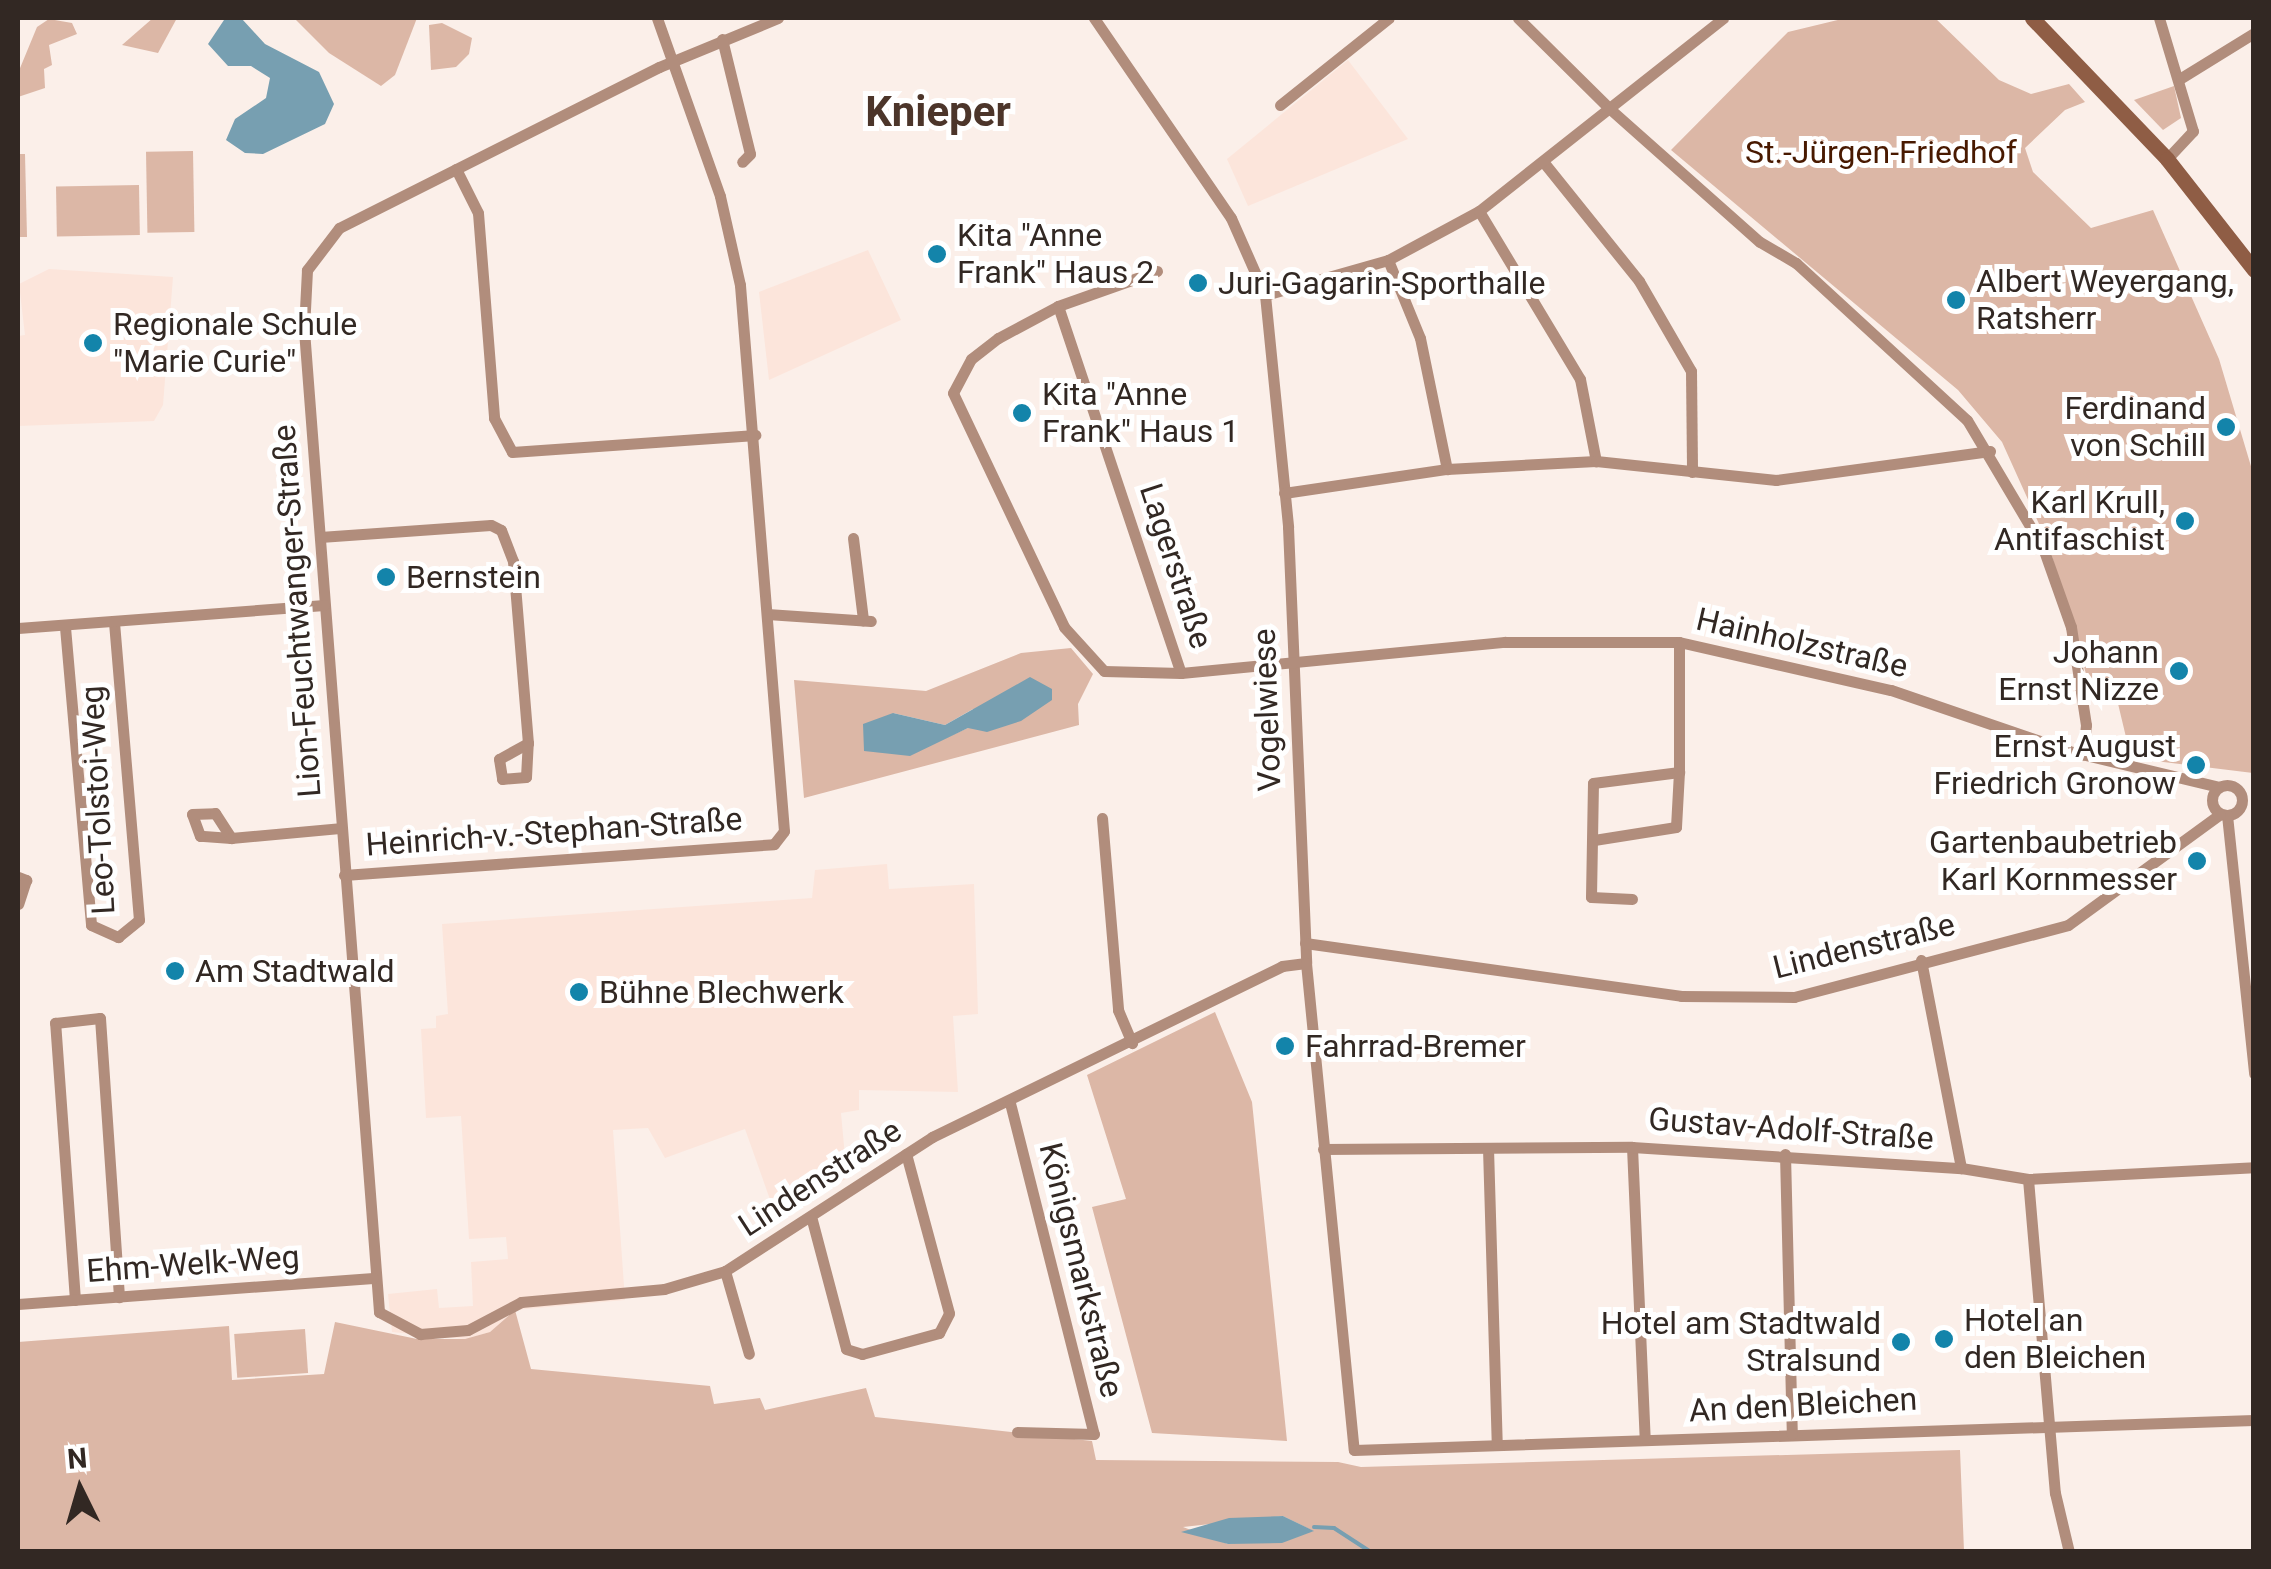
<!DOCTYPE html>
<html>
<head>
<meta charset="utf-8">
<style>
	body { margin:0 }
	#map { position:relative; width:2271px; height:1569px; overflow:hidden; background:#fbefe9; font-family:Roboto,sans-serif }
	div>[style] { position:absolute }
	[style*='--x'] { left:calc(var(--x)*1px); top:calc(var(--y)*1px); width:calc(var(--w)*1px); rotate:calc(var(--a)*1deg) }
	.built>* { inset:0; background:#fce5db }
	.green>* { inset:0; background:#dcb7a6; transform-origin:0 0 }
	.water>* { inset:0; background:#779fb1 }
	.stream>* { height:4px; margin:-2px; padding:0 2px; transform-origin:2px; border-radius:2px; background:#779fb1 }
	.minor>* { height:11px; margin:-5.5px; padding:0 5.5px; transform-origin:5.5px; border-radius:5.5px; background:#b18d7c }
	.minor>.ring { margin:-5.5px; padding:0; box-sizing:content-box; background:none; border:11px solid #b18d7c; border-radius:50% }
	.secondary>* { height:15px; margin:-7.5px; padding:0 7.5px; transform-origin:7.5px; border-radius:7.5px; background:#8f5d45 }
	.dots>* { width:28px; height:28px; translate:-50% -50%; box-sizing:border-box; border:5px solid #fff; border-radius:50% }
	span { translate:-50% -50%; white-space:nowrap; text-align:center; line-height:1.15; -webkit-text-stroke:10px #fff; paint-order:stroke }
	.park-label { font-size:32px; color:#481900 }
	.poi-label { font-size:32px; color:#322823 }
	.left { translate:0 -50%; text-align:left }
	.right { translate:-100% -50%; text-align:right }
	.street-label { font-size:32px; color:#322823 }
	.district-label { font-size:42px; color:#4c352a; font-weight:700 }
	.frame { position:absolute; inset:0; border:20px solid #322823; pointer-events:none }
	.north { position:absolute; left:30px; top:1439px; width:100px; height:100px; -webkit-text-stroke:8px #fff; paint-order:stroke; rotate:355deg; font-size:28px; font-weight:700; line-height:40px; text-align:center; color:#322823 }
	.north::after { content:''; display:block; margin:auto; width:35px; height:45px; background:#322823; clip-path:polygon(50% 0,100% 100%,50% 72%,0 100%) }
</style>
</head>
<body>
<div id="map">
	<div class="built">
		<i style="clip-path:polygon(1348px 60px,1408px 139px,1248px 206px,1227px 159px)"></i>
		<i style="clip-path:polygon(868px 250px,901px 320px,769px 380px,759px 292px)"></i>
		<i style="clip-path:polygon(49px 269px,173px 277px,163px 405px,154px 421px,18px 426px,18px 336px,25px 335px,19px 284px)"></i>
		<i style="clip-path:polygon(887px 864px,889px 889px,974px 884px,978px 1014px,953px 1016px,958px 1092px,859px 1090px,859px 1110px,841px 1113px,847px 1178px,778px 1222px,745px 1129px,665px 1158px,648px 1128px,613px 1130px,625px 1300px,515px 1310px,490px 1332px,465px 1339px,392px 1332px,388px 1294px,437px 1289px,439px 1308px,473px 1306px,471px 1262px,508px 1259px,506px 1237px,469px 1239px,461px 1116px,426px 1118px,421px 1029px,436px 1028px,436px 1016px,448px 1014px,442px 924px,812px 898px,815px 870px)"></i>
	</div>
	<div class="green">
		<i style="clip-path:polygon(153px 18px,177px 18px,158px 53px,122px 45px)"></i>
		<i style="clip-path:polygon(294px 18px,417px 18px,395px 75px,381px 86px,329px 53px)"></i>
		<i style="clip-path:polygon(1846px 18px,1935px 18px,1999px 80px,2031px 94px,2069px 84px,2085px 102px,2065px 110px,2025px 148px,2033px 172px,2091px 228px,2153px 210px,2219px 359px,2253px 473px,2253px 773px,2131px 758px,2114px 687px,2091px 691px,2049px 546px,2002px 442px,1958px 390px,1671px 150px,1788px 32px)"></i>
		<i style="clip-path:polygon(49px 19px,72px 23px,77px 34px,49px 45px,52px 65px,44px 69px,45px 88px,18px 97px,18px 73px,37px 27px)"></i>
		<i style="clip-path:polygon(442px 23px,472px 38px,469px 54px,456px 67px,431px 70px,429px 25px)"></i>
		<i style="clip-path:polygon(2174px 86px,2181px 118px,2163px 130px,2134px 100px)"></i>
		<i style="left:193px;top:151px;width:81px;height:47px;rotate:89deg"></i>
		<i style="clip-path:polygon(18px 154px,25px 154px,27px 237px,18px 237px)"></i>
		<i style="left:139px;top:185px;width:50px;height:83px;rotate:89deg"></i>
		<i style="clip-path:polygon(evenodd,1071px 648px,1093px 674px,1078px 704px,1079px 725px,804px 798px,794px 680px,926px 691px,1021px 653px,1071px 648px,973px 709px,968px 728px,943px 739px,893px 713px,945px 725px,973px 709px)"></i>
		<i style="clip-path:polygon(1215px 1012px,1252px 1102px,1287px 1441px,1152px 1433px,1092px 1207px,1126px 1199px,1087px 1075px)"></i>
		<i style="clip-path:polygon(evenodd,515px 1310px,531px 1369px,710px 1386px,714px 1404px,760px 1398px,765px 1410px,866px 1388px,875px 1417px,1092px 1441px,1096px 1460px,1338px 1462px,1361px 1467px,1960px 1450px,1964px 1551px,18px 1552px,18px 1342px,229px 1326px,232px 1380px,324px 1374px,335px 1322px,417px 1339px,465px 1339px,490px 1332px,515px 1310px,1283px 1516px,1313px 1531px,1228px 1544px,1183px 1527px,1283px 1516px)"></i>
		<i style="left:305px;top:1329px;width:44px;height:71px;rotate:86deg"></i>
	</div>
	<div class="water">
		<i style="clip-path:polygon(242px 19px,265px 44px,319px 72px,334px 104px,325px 124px,263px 154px,245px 153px,226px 140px,235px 119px,266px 98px,270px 78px,251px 66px,228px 66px,208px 44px,224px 20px)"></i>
		<i style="clip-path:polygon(1030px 677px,1052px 689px,1052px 700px,1021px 721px,987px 732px,968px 728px,910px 756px,864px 751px,863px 724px,893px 713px,945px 725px)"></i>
		<i style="clip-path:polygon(1283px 1516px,1314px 1531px,1282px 1543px,1228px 1544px,1181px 1532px,1229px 1518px)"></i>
	</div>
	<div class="stream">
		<i style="--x:1314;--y:1527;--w:20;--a:3"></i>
		<i style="--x:1334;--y:1528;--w:44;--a:33"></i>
	</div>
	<div class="minor">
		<i style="--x:778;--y:18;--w:129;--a:157.6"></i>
		<i style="--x:659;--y:67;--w:358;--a:153.3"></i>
		<i style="--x:339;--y:228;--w:53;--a:127.3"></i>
		<i style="--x:307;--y:270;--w:60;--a:92.9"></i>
		<i style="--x:304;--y:330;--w:985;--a:85.63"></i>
		<i style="--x:379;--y:1312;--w:47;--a:28.2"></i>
		<i style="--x:420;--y:1334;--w:48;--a:-4.8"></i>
		<i style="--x:468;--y:1330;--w:60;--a:-27.8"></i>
		<i style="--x:521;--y:1302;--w:144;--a:-5.2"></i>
		<i style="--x:664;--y:1289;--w:64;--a:-16.4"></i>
		<i style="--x:725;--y:1271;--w:247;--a:-32.9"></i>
		<i style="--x:932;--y:1137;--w:390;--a:-26"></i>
		<i style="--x:1282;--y:966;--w:24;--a:-7"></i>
		<i style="--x:1094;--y:18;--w:242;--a:55.6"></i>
		<i style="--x:1231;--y:218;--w:84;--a:66.2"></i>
		<i style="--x:1265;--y:295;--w:233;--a:84.3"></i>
		<i style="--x:1288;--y:527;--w:436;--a:87.6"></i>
		<i style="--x:1306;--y:963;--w:489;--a:84.4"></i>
		<i style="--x:1354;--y:1450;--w:900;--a:-1.91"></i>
		<i style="--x:1518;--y:18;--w:129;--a:44.7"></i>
		<i style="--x:1610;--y:109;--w:200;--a:41.6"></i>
		<i style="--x:1760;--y:242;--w:42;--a:30.3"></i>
		<i style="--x:1796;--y:263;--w:232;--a:42.6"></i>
		<i style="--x:1967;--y:420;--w:149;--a:59.3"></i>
		<i style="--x:2043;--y:548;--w:84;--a:70.5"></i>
		<i style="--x:2071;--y:627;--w:99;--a:81.3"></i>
		<i style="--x:2086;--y:725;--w:30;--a:96"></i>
		<i style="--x:2159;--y:18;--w:118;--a:73.3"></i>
		<i style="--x:2193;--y:131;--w:38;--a:133"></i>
		<i style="--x:722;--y:39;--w:118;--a:76.3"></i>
		<i style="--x:750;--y:154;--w:11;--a:135"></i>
		<i style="--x:2181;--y:78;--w:86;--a:-31.7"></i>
		<i style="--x:1280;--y:105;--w:139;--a:-38.6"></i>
		<i style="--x:1545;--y:164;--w:150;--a:51.2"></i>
		<i style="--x:1639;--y:281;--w:104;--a:60"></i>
		<i style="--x:1691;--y:371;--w:101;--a:89.4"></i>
		<i style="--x:456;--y:169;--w:49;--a:63.4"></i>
		<i style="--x:478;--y:213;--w:206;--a:85.5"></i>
		<i style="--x:494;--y:418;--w:38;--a:62"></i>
		<i style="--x:512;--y:452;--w:244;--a:-4"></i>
		<i style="--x:1479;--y:211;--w:196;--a:59"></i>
		<i style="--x:1580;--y:379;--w:84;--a:79"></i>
		<i style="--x:1388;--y:260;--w:84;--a:67.7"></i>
		<i style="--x:1420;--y:338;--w:134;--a:78.4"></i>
		<i style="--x:1157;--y:271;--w:105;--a:160.5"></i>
		<i style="--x:1058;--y:306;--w:68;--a:151.9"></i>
		<i style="--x:998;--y:338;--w:34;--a:142"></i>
		<i style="--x:971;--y:359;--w:38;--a:118"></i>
		<i style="--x:953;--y:393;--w:259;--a:64.6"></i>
		<i style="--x:1064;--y:627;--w:59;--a:47.7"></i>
		<i style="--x:1104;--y:671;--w:77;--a:1.5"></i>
		<i style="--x:1181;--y:673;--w:325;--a:-5.5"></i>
		<i style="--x:1505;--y:642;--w:174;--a:0"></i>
		<i style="--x:1679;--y:642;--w:217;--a:12.8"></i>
		<i style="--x:1891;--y:690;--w:188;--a:18.9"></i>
		<i style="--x:2069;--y:751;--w:154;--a:13.5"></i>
		<i style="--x:1265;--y:295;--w:128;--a:-15.9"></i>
		<i style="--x:1388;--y:260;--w:103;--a:-28.3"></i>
		<i style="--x:1479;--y:211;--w:311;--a:-38.3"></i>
		<i style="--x:1058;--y:306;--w:387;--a:71.5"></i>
		<i style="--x:1284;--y:493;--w:165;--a:-8.4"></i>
		<i style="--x:1447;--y:469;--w:149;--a:-3.1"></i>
		<i style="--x:1596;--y:461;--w:181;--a:6"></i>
		<i style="--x:1776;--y:480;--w:216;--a:-7.7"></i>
		<i style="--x:320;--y:537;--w:171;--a:-4"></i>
		<i style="--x:491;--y:525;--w:11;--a:27"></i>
		<i style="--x:501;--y:530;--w:33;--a:69"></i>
		<i style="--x:513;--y:561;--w:183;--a:85.3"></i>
		<i style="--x:528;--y:743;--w:33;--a:151"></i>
		<i style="--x:499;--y:759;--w:20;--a:81"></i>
		<i style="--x:502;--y:779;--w:24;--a:-5"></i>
		<i style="--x:526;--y:777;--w:34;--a:-87"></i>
		<i style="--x:853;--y:538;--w:83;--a:83"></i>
		<i style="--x:767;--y:614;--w:104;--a:3.9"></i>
		<i style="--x:65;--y:627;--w:299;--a:85"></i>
		<i style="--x:91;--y:925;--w:30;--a:24"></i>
		<i style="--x:118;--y:937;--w:27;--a:-39"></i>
		<i style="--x:139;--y:920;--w:299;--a:-94.8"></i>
		<i style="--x:18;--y:628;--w:307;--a:-4.3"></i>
		<i class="ring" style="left:2212px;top:785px;width:19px;height:19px"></i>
		<i style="--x:2227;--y:815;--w:260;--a:84"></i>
		<i style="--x:1102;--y:818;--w:193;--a:85.2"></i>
		<i style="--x:1118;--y:1010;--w:36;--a:67"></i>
		<i style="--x:231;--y:838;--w:31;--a:-176"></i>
		<i style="--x:200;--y:836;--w:23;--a:-110"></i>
		<i style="--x:192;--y:814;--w:23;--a:-2"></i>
		<i style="--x:215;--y:813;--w:30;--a:57"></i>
		<i style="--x:231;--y:838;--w:109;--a:-5.2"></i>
		<i style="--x:1594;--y:840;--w:83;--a:-9"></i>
		<i style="--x:1676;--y:827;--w:55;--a:-86.9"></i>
		<i style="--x:344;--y:875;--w:431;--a:-4.1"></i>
		<i style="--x:774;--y:844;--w:16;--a:-52"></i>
		<i style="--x:784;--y:831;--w:548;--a:-94.61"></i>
		<i style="--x:740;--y:285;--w:91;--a:-102.7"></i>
		<i style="--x:720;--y:196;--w:189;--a:-109.5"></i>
		<i style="--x:18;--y:877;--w:9;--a:21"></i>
		<i style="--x:26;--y:880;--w:25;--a:108"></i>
		<i style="--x:1632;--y:899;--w:41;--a:-177.2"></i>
		<i style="--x:1591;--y:897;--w:114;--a:-89"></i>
		<i style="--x:1593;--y:783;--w:87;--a:-7.3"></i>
		<i style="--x:1679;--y:772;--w:130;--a:-90"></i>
		<i style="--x:1305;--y:943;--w:380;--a:8"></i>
		<i style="--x:1681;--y:996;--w:113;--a:0.5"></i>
		<i style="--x:1794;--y:997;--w:283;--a:-14.7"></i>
		<i style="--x:2068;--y:925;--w:188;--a:-36.1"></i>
		<i style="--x:1921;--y:960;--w:212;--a:79.1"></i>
		<i style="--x:1010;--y:1103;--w:341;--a:75.8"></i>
		<i style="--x:1094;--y:1434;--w:77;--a:-178.5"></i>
		<i style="--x:1632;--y:1147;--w:292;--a:87.5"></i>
		<i style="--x:1488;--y:1148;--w:297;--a:88.3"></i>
		<i style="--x:1323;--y:1149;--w:309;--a:-0.4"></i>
		<i style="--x:1632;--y:1147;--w:330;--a:3.7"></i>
		<i style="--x:1961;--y:1168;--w:68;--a:9.3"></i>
		<i style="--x:2028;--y:1179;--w:226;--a:-3"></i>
		<i style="--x:1785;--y:1154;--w:280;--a:88.6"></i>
		<i style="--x:2028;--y:1179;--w:315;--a:85.1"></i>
		<i style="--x:2055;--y:1493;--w:61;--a:76.7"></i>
		<i style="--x:812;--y:1220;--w:133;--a:75.2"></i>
		<i style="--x:846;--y:1349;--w:17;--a:17"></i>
		<i style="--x:862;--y:1354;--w:80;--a:-15.3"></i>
		<i style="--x:939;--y:1333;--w:22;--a:-63"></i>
		<i style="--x:949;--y:1313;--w:165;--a:-105.1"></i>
		<i style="--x:725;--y:1271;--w:86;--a:73.9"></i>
		<i style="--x:75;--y:1300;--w:278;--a:-94.1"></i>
		<i style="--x:55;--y:1023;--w:45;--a:-6.3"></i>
		<i style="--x:100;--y:1018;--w:280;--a:86.1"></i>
		<i style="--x:18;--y:1304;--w:356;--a:-4.2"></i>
	</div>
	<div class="secondary">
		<i style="--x:2032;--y:18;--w:195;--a:46.2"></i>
		<i style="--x:2167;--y:159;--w:141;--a:51.9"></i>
	</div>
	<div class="dots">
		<i style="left:937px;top:254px;background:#1384aa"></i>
		<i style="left:1198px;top:283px;background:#1384aa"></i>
		<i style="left:1956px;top:300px;background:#1384aa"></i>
		<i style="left:93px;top:343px;background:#1384aa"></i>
		<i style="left:1022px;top:413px;background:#1384aa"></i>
		<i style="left:2226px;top:427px;background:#1384aa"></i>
		<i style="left:2185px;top:521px;background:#1384aa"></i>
		<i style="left:386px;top:577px;background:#1384aa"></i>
		<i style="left:2179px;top:671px;background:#1384aa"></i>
		<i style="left:2196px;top:765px;background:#1384aa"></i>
		<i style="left:2197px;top:861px;background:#1384aa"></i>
		<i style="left:175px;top:971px;background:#1384aa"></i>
		<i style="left:579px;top:992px;background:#1384aa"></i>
		<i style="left:1285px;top:1046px;background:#1384aa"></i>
		<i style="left:1944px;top:1339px;background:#1384aa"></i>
		<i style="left:1901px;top:1342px;background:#1384aa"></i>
	</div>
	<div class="park-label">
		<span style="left:1881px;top:152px">St.-Jürgen-Friedhof</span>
	</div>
	<div class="poi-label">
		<span class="left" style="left:957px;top:254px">Kita "Anne<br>Frank" Haus 2</span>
		<span class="left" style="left:1976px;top:300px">Albert Weyergang,<br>Ratsherr</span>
		<span class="left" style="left:1218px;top:283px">Juri-Gagarin-Sporthalle</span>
		<span class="left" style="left:113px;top:343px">Regionale Schule<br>"Marie Curie"</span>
		<span class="left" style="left:1042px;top:413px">Kita "Anne<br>Frank" Haus 1</span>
		<span class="right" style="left:2206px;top:427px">Ferdinand<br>von Schill</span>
		<span class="right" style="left:2165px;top:521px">Karl Krull,<br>Antifaschist</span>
		<span class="left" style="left:406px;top:577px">Bernstein</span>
		<span class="right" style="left:2159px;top:671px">Johann<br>Ernst Nizze</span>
		<span class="right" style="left:2176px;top:765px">Ernst August<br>Friedrich Gronow</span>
		<span class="right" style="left:2177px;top:861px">Gartenbaubetrieb<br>Karl Kornmesser</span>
		<span class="left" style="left:195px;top:971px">Am Stadtwald</span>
		<span class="left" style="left:599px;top:992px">Bühne Blechwerk</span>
		<span class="left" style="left:1305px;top:1046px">Fahrrad-Bremer</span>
		<span class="left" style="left:1964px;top:1339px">Hotel an<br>den Bleichen</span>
		<span class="right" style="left:1881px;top:1342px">Hotel am Stadtwald<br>Stralsund</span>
	</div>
	<div class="street-label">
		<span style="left:1176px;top:566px;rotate:72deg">Lagerstraße</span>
		<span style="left:297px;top:611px;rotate:-94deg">Lion-Feuchtwanger-Straße</span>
		<span style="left:1802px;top:643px;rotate:13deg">Hainholzstraße</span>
		<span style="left:1267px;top:710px;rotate:-92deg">Vogelwiese</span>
		<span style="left:98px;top:800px;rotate:-93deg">Leo-Tolstoi-Weg</span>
		<span style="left:554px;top:832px;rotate:-4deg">Heinrich-v.-Stephan-Straße</span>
		<span style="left:1864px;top:946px;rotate:-14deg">Lindenstraße</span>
		<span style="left:1791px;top:1129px;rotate:4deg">Gustav-Adolf-Straße</span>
		<span style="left:820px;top:1178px;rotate:-33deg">Lindenstraße</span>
		<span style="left:193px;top:1264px;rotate:-4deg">Ehm-Welk-Weg</span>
		<span style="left:1081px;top:1270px;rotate:76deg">Königsmarkstraße</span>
		<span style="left:1803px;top:1405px;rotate:-3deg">An den Bleichen</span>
	</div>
	<div class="district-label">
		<span style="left:938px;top:112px">Knieper</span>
	</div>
	<div class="frame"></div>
	<div class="north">N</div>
</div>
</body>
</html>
